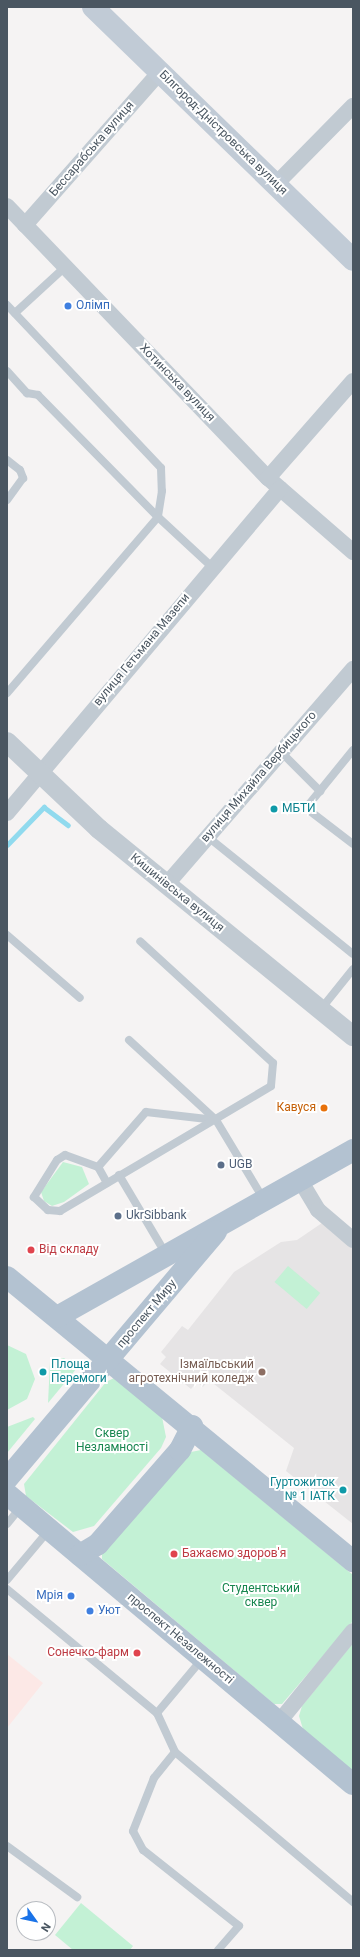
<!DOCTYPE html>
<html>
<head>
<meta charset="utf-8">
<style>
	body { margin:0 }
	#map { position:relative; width:360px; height:1957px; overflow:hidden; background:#f5f3f3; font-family:Roboto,sans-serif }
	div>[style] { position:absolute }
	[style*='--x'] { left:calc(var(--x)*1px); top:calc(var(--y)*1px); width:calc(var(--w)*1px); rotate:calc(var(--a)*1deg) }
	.education>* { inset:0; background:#e6e4e5 }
	.medical>* { inset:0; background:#fce8e6 }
	.green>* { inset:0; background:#c3f1d5; transform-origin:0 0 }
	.stream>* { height:4.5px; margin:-2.25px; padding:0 2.25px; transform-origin:2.25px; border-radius:2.25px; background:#90daee }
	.service>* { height:8px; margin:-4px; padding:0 4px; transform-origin:4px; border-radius:4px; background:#c1cad2 }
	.minor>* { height:16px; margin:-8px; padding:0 8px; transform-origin:8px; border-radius:8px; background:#c1cad2 }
	.tertiary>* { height:20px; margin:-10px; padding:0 10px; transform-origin:10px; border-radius:10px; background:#c1cad2 }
	.secondary>* { height:22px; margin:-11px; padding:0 11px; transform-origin:11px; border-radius:11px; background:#c1cbd6 }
	.primary>* { height:22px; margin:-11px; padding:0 11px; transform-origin:11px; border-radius:11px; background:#b3c2d1 }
	.dots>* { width:11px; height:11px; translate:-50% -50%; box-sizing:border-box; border:2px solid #fff; border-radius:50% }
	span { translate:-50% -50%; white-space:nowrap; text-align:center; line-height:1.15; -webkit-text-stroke:4px #fff; paint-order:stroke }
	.street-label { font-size:12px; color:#4a5661 }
	.shop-label { font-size:12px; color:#366cbe }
	.left { translate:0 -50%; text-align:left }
	.right { translate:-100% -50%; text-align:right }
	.culture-label { font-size:12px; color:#0d838f }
	.food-label { font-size:12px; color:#c56008 }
	.service-label { font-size:12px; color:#4e5e75 }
	.health-label { font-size:12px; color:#be3a42 }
	.education-label { font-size:12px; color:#785e54 }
	.park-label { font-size:12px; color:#17864f }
	.frame { position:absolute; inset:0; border:8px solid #4a5661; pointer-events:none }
	.north { position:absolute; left:16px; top:1901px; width:40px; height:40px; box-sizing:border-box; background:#fff; border:1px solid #b7bbc0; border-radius:50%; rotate:123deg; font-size:11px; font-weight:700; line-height:16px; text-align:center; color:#4a5661 }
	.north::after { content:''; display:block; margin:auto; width:14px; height:18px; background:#1a73e8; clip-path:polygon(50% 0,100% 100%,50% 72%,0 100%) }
</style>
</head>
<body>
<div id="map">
	<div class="education">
		<i style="clip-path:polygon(322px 1223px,353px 1247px,353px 1524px,286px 1471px,294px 1448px,209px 1380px,203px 1387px,197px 1382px,191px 1389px,160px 1364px,166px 1357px,161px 1352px,182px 1326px,188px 1330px,234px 1272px,281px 1242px,297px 1240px)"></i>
	</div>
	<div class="medical">
		<i style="clip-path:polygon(7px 1654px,43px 1683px,7px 1728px)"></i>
	</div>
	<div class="green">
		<i style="clip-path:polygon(63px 1162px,82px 1167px,89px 1184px,64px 1202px,52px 1206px,44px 1201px,41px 1192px)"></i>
		<i style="left:288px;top:1266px;width:42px;height:21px;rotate:40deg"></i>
		<i style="clip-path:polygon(7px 1345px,26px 1354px,35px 1379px,27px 1399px,7px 1410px)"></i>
		<i style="clip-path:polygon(64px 1358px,77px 1368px,48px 1403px,50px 1362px)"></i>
		<i style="clip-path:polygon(114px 1378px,162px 1417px,166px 1437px,161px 1448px,94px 1526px,73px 1532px,26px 1496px,24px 1484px,106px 1382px)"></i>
		<i style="clip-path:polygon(33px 1417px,35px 1419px,7px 1453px,7px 1427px)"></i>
		<i style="clip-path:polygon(201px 1450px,353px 1575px,353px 1621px,282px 1704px,274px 1704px,102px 1559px,102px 1552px,191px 1452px)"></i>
		<i style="clip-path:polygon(353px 1643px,353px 1771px,303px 1729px,299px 1716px,302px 1706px)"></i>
		<i style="clip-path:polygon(81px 1903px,133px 1946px,130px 1950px,73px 1950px,55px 1935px)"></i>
	</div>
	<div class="stream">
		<i style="--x:7;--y:845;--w:53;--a:-45.8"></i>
		<i style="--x:44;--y:807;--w:30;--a:37"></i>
	</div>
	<div class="service">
		<i style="--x:7;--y:305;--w:224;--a:46.6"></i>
		<i style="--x:161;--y:468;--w:23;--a:88"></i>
		<i style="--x:162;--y:491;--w:26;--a:99"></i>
		<i style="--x:158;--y:517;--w:232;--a:130.6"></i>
		<i style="--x:15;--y:313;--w:68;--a:-42.6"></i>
		<i style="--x:7;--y:371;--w:30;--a:48"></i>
		<i style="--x:27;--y:393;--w:11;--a:10"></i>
		<i style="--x:38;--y:395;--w:171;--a:45.5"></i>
		<i style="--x:158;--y:517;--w:74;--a:42.8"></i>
		<i style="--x:7;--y:460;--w:16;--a:38"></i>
		<i style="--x:20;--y:470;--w:9;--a:69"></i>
		<i style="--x:23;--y:478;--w:27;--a:126"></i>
		<i style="--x:353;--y:750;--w:75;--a:129"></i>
		<i style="--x:306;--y:808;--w:59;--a:37.5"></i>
		<i style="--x:280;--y:751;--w:57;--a:45"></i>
		<i style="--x:208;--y:837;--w:186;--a:38.9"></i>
		<i style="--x:7;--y:935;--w:96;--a:40.8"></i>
		<i style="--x:321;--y:1009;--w:51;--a:-51.3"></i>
		<i style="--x:129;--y:1040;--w:118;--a:42.6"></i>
		<i style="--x:216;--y:1120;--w:93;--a:59"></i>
		<i style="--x:98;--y:1167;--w:73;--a:-48.9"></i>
		<i style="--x:146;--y:1112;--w:70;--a:6.5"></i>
		<i style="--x:119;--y:1175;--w:92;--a:59.3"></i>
		<i style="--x:107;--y:1183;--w:18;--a:-119"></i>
		<i style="--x:98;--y:1167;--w:35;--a:-160"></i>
		<i style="--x:65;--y:1155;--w:9;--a:148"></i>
		<i style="--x:57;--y:1160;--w:44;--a:121.9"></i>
		<i style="--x:34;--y:1197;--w:19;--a:43"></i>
		<i style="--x:48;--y:1210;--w:12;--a:5"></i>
		<i style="--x:60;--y:1211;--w:245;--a:-30.6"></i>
		<i style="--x:271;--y:1086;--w:23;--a:-85"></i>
		<i style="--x:273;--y:1063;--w:180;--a:-137.5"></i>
		<i style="--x:7;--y:1524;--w:22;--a:-51"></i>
		<i style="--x:7;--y:1580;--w:65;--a:-50"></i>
		<i style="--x:7;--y:1589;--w:195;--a:39.6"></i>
		<i style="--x:157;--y:1713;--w:43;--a:65.2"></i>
		<i style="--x:157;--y:1713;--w:72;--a:-50.1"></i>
		<i style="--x:7;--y:1846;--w:87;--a:36.1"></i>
		<i style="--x:218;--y:1950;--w:32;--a:-49"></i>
		<i style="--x:239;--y:1926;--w:122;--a:-141.6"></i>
		<i style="--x:143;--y:1850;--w:21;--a:-118"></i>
		<i style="--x:133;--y:1831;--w:57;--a:-68.4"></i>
		<i style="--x:154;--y:1778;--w:33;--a:-51"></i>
		<i style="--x:175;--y:1752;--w:233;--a:40.1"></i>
	</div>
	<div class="minor">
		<i style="--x:276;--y:184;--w:110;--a:-45.4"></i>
		<i style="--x:7;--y:206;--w:377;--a:46.2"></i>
		<i style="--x:268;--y:478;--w:113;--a:41"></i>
		<i style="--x:25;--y:225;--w:204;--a:-48.6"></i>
		<i style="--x:268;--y:478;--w:129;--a:-48.8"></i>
		<i style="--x:7;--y:813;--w:424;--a:-49.9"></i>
		<i style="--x:166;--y:885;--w:286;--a:-49.1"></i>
		<i style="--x:300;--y:1180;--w:35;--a:59"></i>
		<i style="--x:318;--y:1210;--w:46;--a:40.6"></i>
		<i style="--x:279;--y:1722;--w:117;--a:-50.9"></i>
	</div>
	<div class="tertiary">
		<i style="--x:7;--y:742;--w:127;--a:43.4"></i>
		<i style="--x:99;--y:829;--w:328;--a:39.2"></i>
	</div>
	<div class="secondary">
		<i style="--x:93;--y:7;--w:363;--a:44.2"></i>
	</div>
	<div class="primary">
		<i style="--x:7;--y:1277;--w:448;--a:39.4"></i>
		<i style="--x:57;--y:1317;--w:340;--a:-29.4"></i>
		<i style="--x:7;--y:1479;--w:324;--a:-49.8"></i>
		<i style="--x:7;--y:1494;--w:451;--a:40"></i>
		<i style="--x:80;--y:1555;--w:21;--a:-31"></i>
		<i style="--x:98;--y:1544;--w:125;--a:-48.9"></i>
		<i style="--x:180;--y:1450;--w:27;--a:-63"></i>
	</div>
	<div class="dots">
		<i style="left:68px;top:306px;background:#3f7fe0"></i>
		<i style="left:274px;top:809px;background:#0f9aa8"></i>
		<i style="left:324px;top:1108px;background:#e8710a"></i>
		<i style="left:221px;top:1165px;background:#5c6f8a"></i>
		<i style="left:118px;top:1216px;background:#5c6f8a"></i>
		<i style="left:31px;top:1250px;background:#e0444e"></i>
		<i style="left:43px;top:1372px;background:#0f9aa8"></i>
		<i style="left:262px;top:1372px;background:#8d6e63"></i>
		<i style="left:343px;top:1490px;background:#0f9aa8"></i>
		<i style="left:174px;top:1554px;background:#e0444e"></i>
		<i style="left:71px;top:1596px;background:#3f7fe0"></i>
		<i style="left:90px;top:1611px;background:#3f7fe0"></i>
		<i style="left:137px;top:1653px;background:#e0444e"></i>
	</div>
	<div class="street-label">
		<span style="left:223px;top:133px;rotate:44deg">Білгород-Дністровська вулиця</span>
		<span style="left:92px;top:149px;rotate:-49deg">Бессарабська вулиця</span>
		<span style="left:177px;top:383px;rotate:46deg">Хотинська вулиця</span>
		<span style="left:142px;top:650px;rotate:-50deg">вулиця Гетьмана Мазепи</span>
		<span style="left:259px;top:777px;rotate:-49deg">вулиця Михайла Вербицького</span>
		<span style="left:177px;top:893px;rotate:39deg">Кишинівська вулиця</span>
		<span style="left:147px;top:1314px;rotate:-50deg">проспект Миру</span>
		<span style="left:180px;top:1639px;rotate:40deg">проспект Незалежності</span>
	</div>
	<div class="shop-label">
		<span class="left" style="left:76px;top:306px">Олімп</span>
		<span class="right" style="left:63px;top:1596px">Мрія</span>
		<span class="left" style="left:98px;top:1611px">Уют</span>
	</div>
	<div class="culture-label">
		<span class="left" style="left:282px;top:809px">МБТИ</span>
		<span class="left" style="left:51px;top:1372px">Площа<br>Перемоги</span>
		<span class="right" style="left:335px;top:1490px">Гуртожиток<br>№ 1 ІАТК</span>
	</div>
	<div class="food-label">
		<span class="right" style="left:316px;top:1108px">Кавуся</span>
	</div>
	<div class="service-label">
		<span class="left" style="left:229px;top:1165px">UGB</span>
		<span class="left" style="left:126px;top:1216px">UkrSibbank</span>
	</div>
	<div class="health-label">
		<span class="left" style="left:39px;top:1250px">Від складу</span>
		<span class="left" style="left:182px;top:1554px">Бажаємо здоров'я</span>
		<span class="right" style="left:129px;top:1653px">Сонечко-фарм</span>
	</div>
	<div class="education-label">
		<span class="right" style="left:254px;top:1372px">Ізмаїльський<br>агротехнічний коледж</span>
	</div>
	<div class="park-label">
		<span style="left:112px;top:1441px">Сквер<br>Незламності</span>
		<span style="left:261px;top:1596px">Студентський<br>сквер</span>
	</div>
	<div class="frame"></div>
	<div class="north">N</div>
</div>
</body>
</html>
